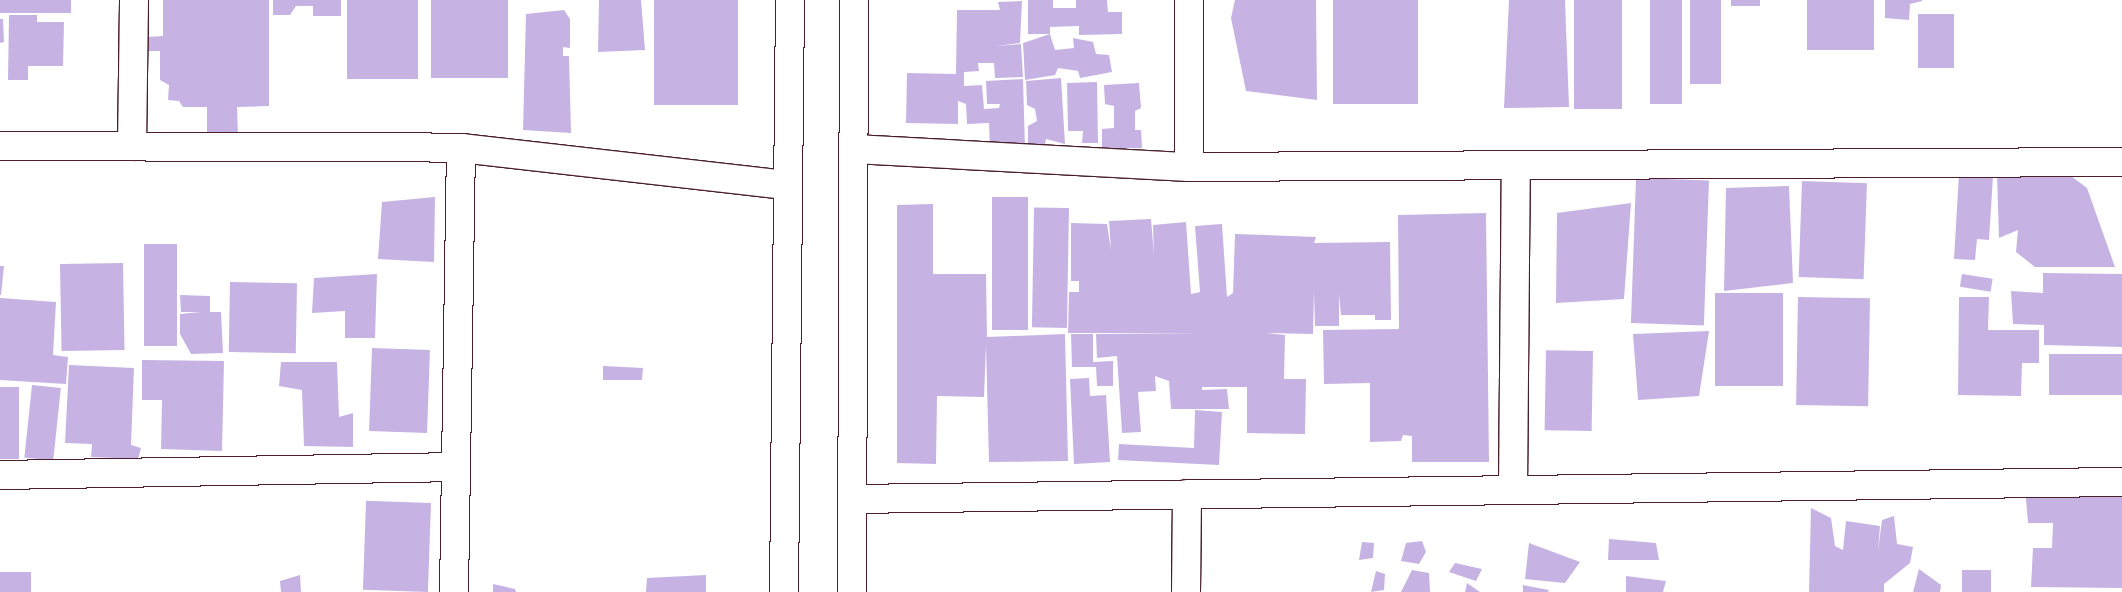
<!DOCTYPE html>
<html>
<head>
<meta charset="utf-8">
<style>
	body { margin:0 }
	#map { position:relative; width:2122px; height:592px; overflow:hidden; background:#fff; font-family:Delius,sans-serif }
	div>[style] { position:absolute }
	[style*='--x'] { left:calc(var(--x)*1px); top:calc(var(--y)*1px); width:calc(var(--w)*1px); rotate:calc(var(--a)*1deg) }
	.building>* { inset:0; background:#c6b3e3; transform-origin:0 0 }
	.roads { filter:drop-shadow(1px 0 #4a1f2b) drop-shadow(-1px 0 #4a1f2b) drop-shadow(0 1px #4a1f2b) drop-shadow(0 -1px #4a1f2b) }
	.minor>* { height:28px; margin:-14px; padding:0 14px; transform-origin:14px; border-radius:14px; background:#fff }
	span { translate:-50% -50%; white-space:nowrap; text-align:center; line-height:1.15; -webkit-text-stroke:4px #fff; paint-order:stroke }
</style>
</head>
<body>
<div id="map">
	<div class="building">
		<i style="left:0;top:0;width:71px;height:13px"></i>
		<i style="clip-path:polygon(163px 0,269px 0,269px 106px,237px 107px,238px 135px,207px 135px,207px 107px,183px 107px,179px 101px,168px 100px,169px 85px,160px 80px,160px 51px,145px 51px,146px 37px,163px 36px)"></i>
		<i style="clip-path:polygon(273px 0,341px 0,341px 16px,313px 16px,313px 6px,296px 6px,290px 15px,273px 15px)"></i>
		<i style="left:347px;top:0;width:71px;height:79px"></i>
		<i style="left:431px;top:0;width:77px;height:78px"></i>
		<i style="clip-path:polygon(599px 0,641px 0,645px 50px,598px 52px)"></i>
		<i style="left:654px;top:0;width:84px;height:105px"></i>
		<i style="clip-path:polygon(1028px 0,1053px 0,1053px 8px,1076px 8px,1076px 0,1107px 0,1108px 12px,1122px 12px,1122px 34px,1079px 35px,1079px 26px,1050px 27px,1050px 34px,1028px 34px)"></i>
		<i style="clip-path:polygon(1235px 0,1316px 0,1317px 100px,1246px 91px,1231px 18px)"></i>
		<i style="left:1333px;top:0;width:85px;height:104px"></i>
		<i style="clip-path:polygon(1509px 0,1565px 0,1569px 107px,1504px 108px)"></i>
		<i style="left:1574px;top:0;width:48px;height:109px"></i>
		<i style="left:1650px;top:0;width:32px;height:104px"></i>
		<i style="left:1690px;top:0;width:31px;height:84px"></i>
		<i style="left:1731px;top:0;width:29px;height:6px"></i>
		<i style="left:1807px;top:0;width:67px;height:50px"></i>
		<i style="clip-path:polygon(1885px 0,1922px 0,1922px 1px,1910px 4px,1909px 20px,1885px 18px)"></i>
		<i style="clip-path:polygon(1022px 1px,1020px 43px,996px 46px,1021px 44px,1023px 77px,995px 78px,994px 63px,978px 63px,979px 71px,964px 72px,964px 86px,982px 85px,984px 109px,999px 108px,1000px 104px,987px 104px,986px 81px,1023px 79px,1025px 149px,990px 150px,989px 123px,967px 124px,966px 104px,958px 101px,958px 124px,906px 123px,907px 73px,956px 74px,957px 10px,1000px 10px,998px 2px)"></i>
		<i style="clip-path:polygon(564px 10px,570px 19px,570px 48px,563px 47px,563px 56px,569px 56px,571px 133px,523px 130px,526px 14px)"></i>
		<i style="left:1918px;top:14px;width:36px;height:54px"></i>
		<i style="clip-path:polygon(9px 15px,37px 15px,37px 22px,64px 22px,63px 66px,28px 66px,28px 80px,8px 80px)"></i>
		<i style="clip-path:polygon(0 19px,3px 19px,4px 42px,0 43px)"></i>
		<i style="clip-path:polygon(1050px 34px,1055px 50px,1074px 48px,1073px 38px,1093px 42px,1096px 54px,1109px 55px,1112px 72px,1080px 78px,1078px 71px,1058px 68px,1055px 75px,1025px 80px,1023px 43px)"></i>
		<i style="clip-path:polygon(1061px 78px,1065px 144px,1046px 139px,1043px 153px,1028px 153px,1028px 126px,1037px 121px,1035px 109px,1027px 105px,1026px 81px)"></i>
		<i style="clip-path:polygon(1097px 82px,1098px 143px,1082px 143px,1083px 131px,1068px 131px,1067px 83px)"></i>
		<i style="clip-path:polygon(1139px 83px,1141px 108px,1135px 111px,1135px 130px,1141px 130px,1142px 148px,1126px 148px,1127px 155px,1102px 156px,1102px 129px,1114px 128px,1114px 106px,1105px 104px,1104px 85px)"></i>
		<i style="clip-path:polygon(2067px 173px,2087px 188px,2115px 267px,2035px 267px,2016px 252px,2018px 230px,1999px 238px,1997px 175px)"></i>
		<i style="clip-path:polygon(1959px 174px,1993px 176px,1989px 240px,1977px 239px,1975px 260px,1954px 259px)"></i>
		<i style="left:1636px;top:178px;width:73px;height:145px;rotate:2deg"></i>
		<i style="left:1802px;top:181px;width:65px;height:96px;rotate:2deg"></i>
		<i style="clip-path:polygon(1789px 186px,1793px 283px,1724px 291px,1726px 188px)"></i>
		<i style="clip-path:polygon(435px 197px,434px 262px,378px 259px,382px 202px)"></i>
		<i style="left:992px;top:197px;width:36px;height:133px"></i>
		<i style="clip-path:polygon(1631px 203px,1624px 299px,1556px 303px,1557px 213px)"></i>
		<i style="clip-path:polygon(933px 204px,933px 274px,986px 274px,987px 337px,1065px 334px,1068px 461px,989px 462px,986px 345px,984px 397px,937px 396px,936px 464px,897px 463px,897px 205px)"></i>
		<i style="left:1069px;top:208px;width:120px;height:35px;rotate:91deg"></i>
		<i style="clip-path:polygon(1486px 213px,1489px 462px,1412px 462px,1412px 436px,1403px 435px,1401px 441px,1370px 442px,1370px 383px,1324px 384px,1323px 330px,1399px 329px,1398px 215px)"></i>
		<i style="clip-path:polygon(1151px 219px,1154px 255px,1153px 225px,1186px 222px,1191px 294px,1200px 292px,1195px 226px,1222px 224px,1227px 297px,1233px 293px,1235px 234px,1316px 237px,1314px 243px,1390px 242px,1391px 320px,1375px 320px,1375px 315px,1341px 315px,1339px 294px,1339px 326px,1315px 326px,1314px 291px,1313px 334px,1265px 333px,1285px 335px,1284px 379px,1306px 379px,1305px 434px,1247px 433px,1247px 387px,1202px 387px,1202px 390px,1227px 389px,1229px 409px,1171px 409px,1169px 381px,1155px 376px,1156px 391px,1138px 392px,1141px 432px,1122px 433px,1117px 356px,1097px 358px,1096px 334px,1202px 333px,1068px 333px,1069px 292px,1079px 292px,1079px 281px,1071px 281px,1071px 223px,1107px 224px,1111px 250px,1109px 221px)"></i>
		<i style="left:144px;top:244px;width:33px;height:102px"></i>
		<i style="left:123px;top:263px;width:87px;height:63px;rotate:89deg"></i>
		<i style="clip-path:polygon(0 266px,4px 266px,1px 295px,0 295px)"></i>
		<i style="clip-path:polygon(2043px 273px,2122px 274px,2122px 347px,2044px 345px,2044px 325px,2013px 324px,2011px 291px,2043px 293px)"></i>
		<i style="clip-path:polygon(377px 274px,375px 338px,345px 338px,345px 311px,312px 313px,314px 278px)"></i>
		<i style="left:1962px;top:274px;width:31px;height:13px;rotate:9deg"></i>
		<i style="left:230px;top:282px;width:67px;height:70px;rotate:1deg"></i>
		<i style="left:1783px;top:293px;width:93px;height:68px;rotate:90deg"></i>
		<i style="clip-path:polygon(180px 295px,210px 296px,210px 312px,221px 312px,223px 353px,191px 354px,180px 334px,180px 314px,201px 312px,181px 312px)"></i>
		<i style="left:1798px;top:297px;width:72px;height:108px;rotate:1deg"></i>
		<i style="clip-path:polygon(1959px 297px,1989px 297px,1988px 330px,2039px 330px,2039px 363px,2022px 363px,2021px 396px,1958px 395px)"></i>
		<i style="clip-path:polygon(0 298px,56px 302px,53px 355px,68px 357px,66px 384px,0 380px)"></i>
		<i style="clip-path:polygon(1709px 331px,1699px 396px,1638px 400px,1633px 334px)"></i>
		<i style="clip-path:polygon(1071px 334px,1093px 334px,1093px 362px,1113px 361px,1113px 386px,1097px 386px,1096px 367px,1072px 367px)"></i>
		<i style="left:372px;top:348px;width:58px;height:83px;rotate:2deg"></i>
		<i style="left:1593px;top:351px;width:80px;height:47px;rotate:91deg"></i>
		<i style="left:2049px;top:354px;width:73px;height:41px"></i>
		<i style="clip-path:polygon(142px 360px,224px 361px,222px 451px,161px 449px,162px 400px,142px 400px)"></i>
		<i style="clip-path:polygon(281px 362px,337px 362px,339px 417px,353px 413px,353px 447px,304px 446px,302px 390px,279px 386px)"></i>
		<i style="clip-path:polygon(69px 365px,134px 368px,131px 445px,141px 448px,138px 459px,91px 457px,92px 444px,65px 443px)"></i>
		<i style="clip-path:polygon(603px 366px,643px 368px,642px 380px,603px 380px)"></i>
		<i style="clip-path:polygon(1089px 378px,1090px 396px,1106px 395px,1110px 462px,1074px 464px,1070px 379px)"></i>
		<i style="left:32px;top:385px;width:29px;height:73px;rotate:6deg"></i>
		<i style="left:0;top:387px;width:19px;height:72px"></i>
		<i style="clip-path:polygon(1195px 410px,1222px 412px,1219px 465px,1118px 460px,1119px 444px,1194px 448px)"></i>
		<i style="clip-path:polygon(2122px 486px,2122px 588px,2031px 587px,2033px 548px,2052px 548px,2053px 523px,2028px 523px,2025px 487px)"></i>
		<i style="left:431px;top:503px;width:89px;height:65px;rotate:92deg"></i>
		<i style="clip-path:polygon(1811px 508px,1831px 518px,1835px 546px,1843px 550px,1846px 521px,1880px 526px,1878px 551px,1882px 520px,1894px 516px,1897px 544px,1913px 547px,1910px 563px,1884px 584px,1884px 592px,1809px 592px)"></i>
		<i style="clip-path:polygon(1609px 539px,1656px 543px,1659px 560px,1608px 560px)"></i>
		<i style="clip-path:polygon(1422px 541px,1426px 552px,1419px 564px,1401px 561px,1406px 543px)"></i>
		<i style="clip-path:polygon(1362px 542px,1374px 543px,1373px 558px,1359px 560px)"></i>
		<i style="clip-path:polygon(1529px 543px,1580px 562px,1565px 583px,1525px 579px)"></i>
		<i style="clip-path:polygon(1455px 563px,1482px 569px,1476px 581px,1449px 572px)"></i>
		<i style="clip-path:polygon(1919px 569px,1941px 585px,1940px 592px,1913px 592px)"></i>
		<i style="clip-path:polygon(1412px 570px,1429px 573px,1430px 592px,1401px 592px)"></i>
		<i style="left:1962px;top:570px;width:29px;height:22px"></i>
		<i style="clip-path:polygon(1376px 571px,1385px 574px,1384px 590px,1371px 592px)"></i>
		<i style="left:31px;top:572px;width:20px;height:31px;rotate:90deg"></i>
		<i style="clip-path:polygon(300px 575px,301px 592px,281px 592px,280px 581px)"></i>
		<i style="clip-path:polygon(706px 575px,706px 592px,646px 592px,647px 578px)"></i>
		<i style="clip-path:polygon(1626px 576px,1666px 581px,1663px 592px,1626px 592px)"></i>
		<i style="clip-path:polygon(1467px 583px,1480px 592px,1465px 592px)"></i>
		<i style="clip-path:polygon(493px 584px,515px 589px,516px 592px,493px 592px)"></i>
		<i style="clip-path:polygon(1523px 585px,1549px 590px,1548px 592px,1523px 592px)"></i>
	</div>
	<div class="roads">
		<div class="minor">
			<i style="--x:1189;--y:0;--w:167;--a:90"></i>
			<i style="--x:0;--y:146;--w:461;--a:0.2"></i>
			<i style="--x:461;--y:148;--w:329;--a:6.5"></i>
			<i style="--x:132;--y:146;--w:146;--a:-89.2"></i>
			<i style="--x:854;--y:149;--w:335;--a:3.1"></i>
			<i style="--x:1189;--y:167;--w:933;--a:-0.31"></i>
			<i style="--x:0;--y:475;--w:454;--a:-1"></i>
			<i style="--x:1513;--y:490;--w:325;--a:-89.5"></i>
			<i style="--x:852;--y:499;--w:1270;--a:-0.77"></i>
			<i style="--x:454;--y:592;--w:444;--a:-89.1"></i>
			<i style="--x:784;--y:592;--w:592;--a:-89.42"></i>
			<i style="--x:852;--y:592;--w:592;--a:-89.81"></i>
			<i style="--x:1186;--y:592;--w:98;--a:-89.4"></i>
		</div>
	</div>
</div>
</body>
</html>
